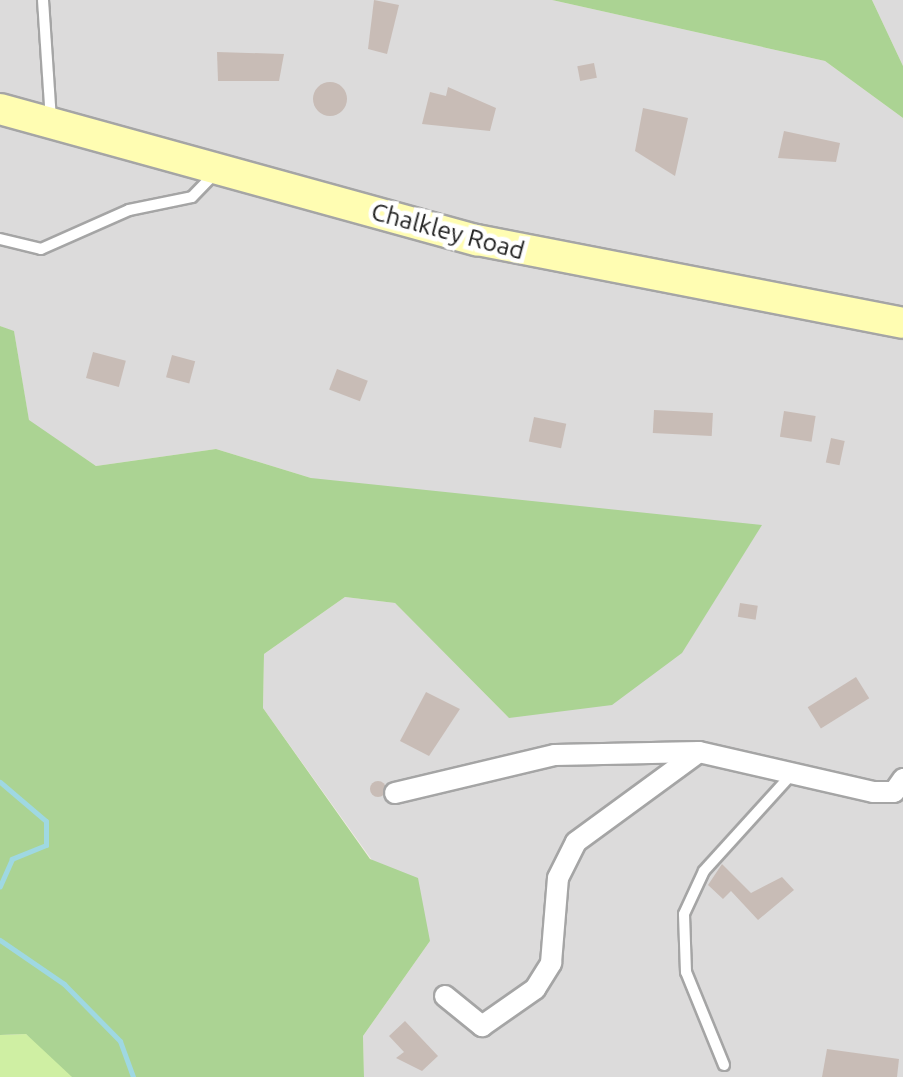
<!DOCTYPE html>
<html>
<head>
<meta charset="utf-8">
<style>
	body { margin:0 }
	#map { position:relative; width:903px; height:1077px; overflow:hidden; background:#f0ebe3; font-family:Ubuntu,sans-serif }
	div>[style] { position:absolute }
	[style*='--x'] { left:calc(var(--x)*1px); top:calc(var(--y)*1px); width:calc(var(--w)*1px); rotate:calc(var(--a)*1deg) }
	.residential>* { inset:0; background:#dcdbdb }
	.grass>* { inset:0; background:#cfefa3 }
	.forest>* { inset:0; background:#abd393 }
	.stream>* { height:5px; margin:-2.5px; padding:0 2.5px; transform-origin:2.5px; border-radius:2.5px; background:#9fd8e2 }
	.building>* { inset:0; background:#c8bcb6; transform-origin:0 0 }
	.round { border-radius:50% }
	.roads { filter:drop-shadow(2px 0 #a5a5a5) drop-shadow(-2px 0 #a5a5a5) drop-shadow(0 2px #a5a5a5) drop-shadow(0 -2px #a5a5a5) }
	.lane>* { height:10px; margin:-5px; padding:0 5px; transform-origin:5px; border-radius:5px; background:#fff }
	.street>* { height:20px; margin:-10px; padding:0 10px; transform-origin:10px; border-radius:10px; background:#fff }
	.secondary>* { height:30px; margin:-15px; padding:0 15px; transform-origin:15px; border-radius:15px; background:#fffdb2 }
	span { translate:-50% -50%; white-space:nowrap; text-align:center; line-height:1.15; -webkit-text-stroke:9px #fff; paint-order:stroke }
	.street-label { font-size:25px; color:#1e1e1e }
</style>
</head>
<body>
<div id="map">
	<div class="residential">
		<i style="clip-path:polygon(0 0,552px 0,825px 61px,903px 118px,903px 1077px,364px 1077px,363px 1036px,430px 941px,263px 708px,264px 654px,345px 597px,395px 603px,509px 718px,311px 478px,216px 449px,96px 466px,29px 421px,14px 332px,0 326px)"></i>
		<i style="clip-path:polygon(872px 0,903px 0,903px 66px)"></i>
	</div>
	<div class="grass">
		<i style="clip-path:polygon(26px 1034px,66px 1066px,72px 1077px,0 1077px,0 1035px)"></i>
	</div>
	<div class="forest">
		<i style="clip-path:polygon(552px 0,872px 0,903px 66px,903px 118px,825px 61px)"></i>
		<i style="clip-path:polygon(0 326px,14px 331px,29px 420px,96px 466px,216px 449px,311px 478px,762px 525px,682px 653px,612px 705px,509px 718px,395px 603px,345px 597px,264px 654px,263px 708px,370px 859px,418px 878px,430px 941px,363px 1036px,364px 1077px,72px 1077px,26px 1034px,0 1035px)"></i>
	</div>
	<div class="stream">
		<i style="--x:0;--y:782;--w:60;--a:40.3"></i>
		<i style="--x:46;--y:821;--w:24;--a:90"></i>
		<i style="--x:46;--y:845;--w:37;--a:158"></i>
		<i style="--x:12;--y:859;--w:30;--a:114"></i>
		<i style="--x:0;--y:940;--w:78;--a:34.5"></i>
		<i style="--x:64;--y:984;--w:80;--a:45.5"></i>
		<i style="--x:120;--y:1041;--w:38;--a:70"></i>
	</div>
	<div class="building">
		<i style="clip-path:polygon(374px 0,399px 5px,387px 54px,368px 49px)"></i>
		<i style="clip-path:polygon(217px 52px,284px 54px,279px 81px,218px 81px)"></i>
		<i style="left:594px;top:63px;width:15px;height:17px;rotate:79deg"></i>
		<i class="round" style="left:313px;top:82px;width:34px;height:34px"></i>
		<i style="clip-path:polygon(448px 87px,496px 108px,490px 131px,422px 124px,430px 92px,446px 96px)"></i>
		<i style="clip-path:polygon(643px 108px,688px 118px,675px 176px,635px 151px)"></i>
		<i style="clip-path:polygon(784px 131px,840px 143px,836px 162px,778px 158px)"></i>
		<i style="left:93px;top:352px;width:34px;height:27px;rotate:15deg"></i>
		<i style="left:172px;top:355px;width:24px;height:23px;rotate:15deg"></i>
		<i style="left:337px;top:369px;width:33px;height:22px;rotate:21deg"></i>
		<i style="left:654px;top:410px;width:59px;height:23px;rotate:3deg"></i>
		<i style="left:784px;top:411px;width:32px;height:26px;rotate:9deg"></i>
		<i style="left:534px;top:417px;width:33px;height:25px;rotate:12deg"></i>
		<i style="left:831px;top:438px;width:14px;height:25px;rotate:12deg"></i>
		<i style="left:740px;top:603px;width:18px;height:14px;rotate:9deg"></i>
		<i style="left:856px;top:677px;width:25px;height:57px;rotate:58deg"></i>
		<i style="clip-path:polygon(426px 692px,460px 709px,429px 756px,400px 741px)"></i>
		<i class="round" style="left:370px;top:781px;width:16px;height:16px"></i>
		<i style="clip-path:polygon(722px 864px,751px 893px,782px 877px,794px 890px,758px 920px,731px 891px,723px 899px,708px 885px)"></i>
		<i style="clip-path:polygon(405px 1021px,438px 1056px,422px 1071px,396px 1058px,404px 1052px,389px 1036px)"></i>
		<i style="clip-path:polygon(827px 1049px,899px 1059px,897px 1077px,822px 1077px)"></i>
	</div>
	<div class="roads">
		<div class="lane">
			<i style="--x:43;--y:0;--w:119;--a:86.2"></i>
			<i style="--x:0;--y:239;--w:42;--a:13.7"></i>
			<i style="--x:41;--y:249;--w:96;--a:-23.9"></i>
			<i style="--x:129;--y:210;--w:64;--a:-11.7"></i>
			<i style="--x:192;--y:197;--w:33;--a:-46"></i>
			<i style="--x:724;--y:1065;--w:100;--a:-112.2"></i>
			<i style="--x:686;--y:972;--w:58;--a:-92"></i>
			<i style="--x:684;--y:914;--w:47;--a:-65.1"></i>
			<i style="--x:704;--y:871;--w:130;--a:-47.8"></i>
		</div>
		<div class="street">
			<i style="--x:395;--y:793;--w:164;--a:-13.4"></i>
			<i style="--x:555;--y:755;--w:144;--a:-1.2"></i>
			<i style="--x:445;--y:996;--w:48;--a:39"></i>
			<i style="--x:482;--y:1026;--w:65;--a:-34.9"></i>
			<i style="--x:535;--y:989;--w:31;--a:-58"></i>
			<i style="--x:551;--y:963;--w:85;--a:-85.3"></i>
			<i style="--x:558;--y:878;--w:40;--a:-63.4"></i>
			<i style="--x:576;--y:842;--w:152;--a:-36.2"></i>
			<i style="--x:699;--y:752;--w:179;--a:12.9"></i>
			<i style="--x:873;--y:792;--w:21;--a:0"></i>
			<i style="--x:894;--y:792;--w:16;--a:-55"></i>
		</div>
		<div class="secondary">
			<i style="--x:0;--y:109;--w:495;--a:15.4"></i>
			<i style="--x:477;--y:240;--w:434;--a:11"></i>
		</div>
	</div>
	<div class="street-label">
		<span style="left:448px;top:231px;rotate:15deg">Chalkley Road</span>
	</div>
</div>
</body>
</html>
